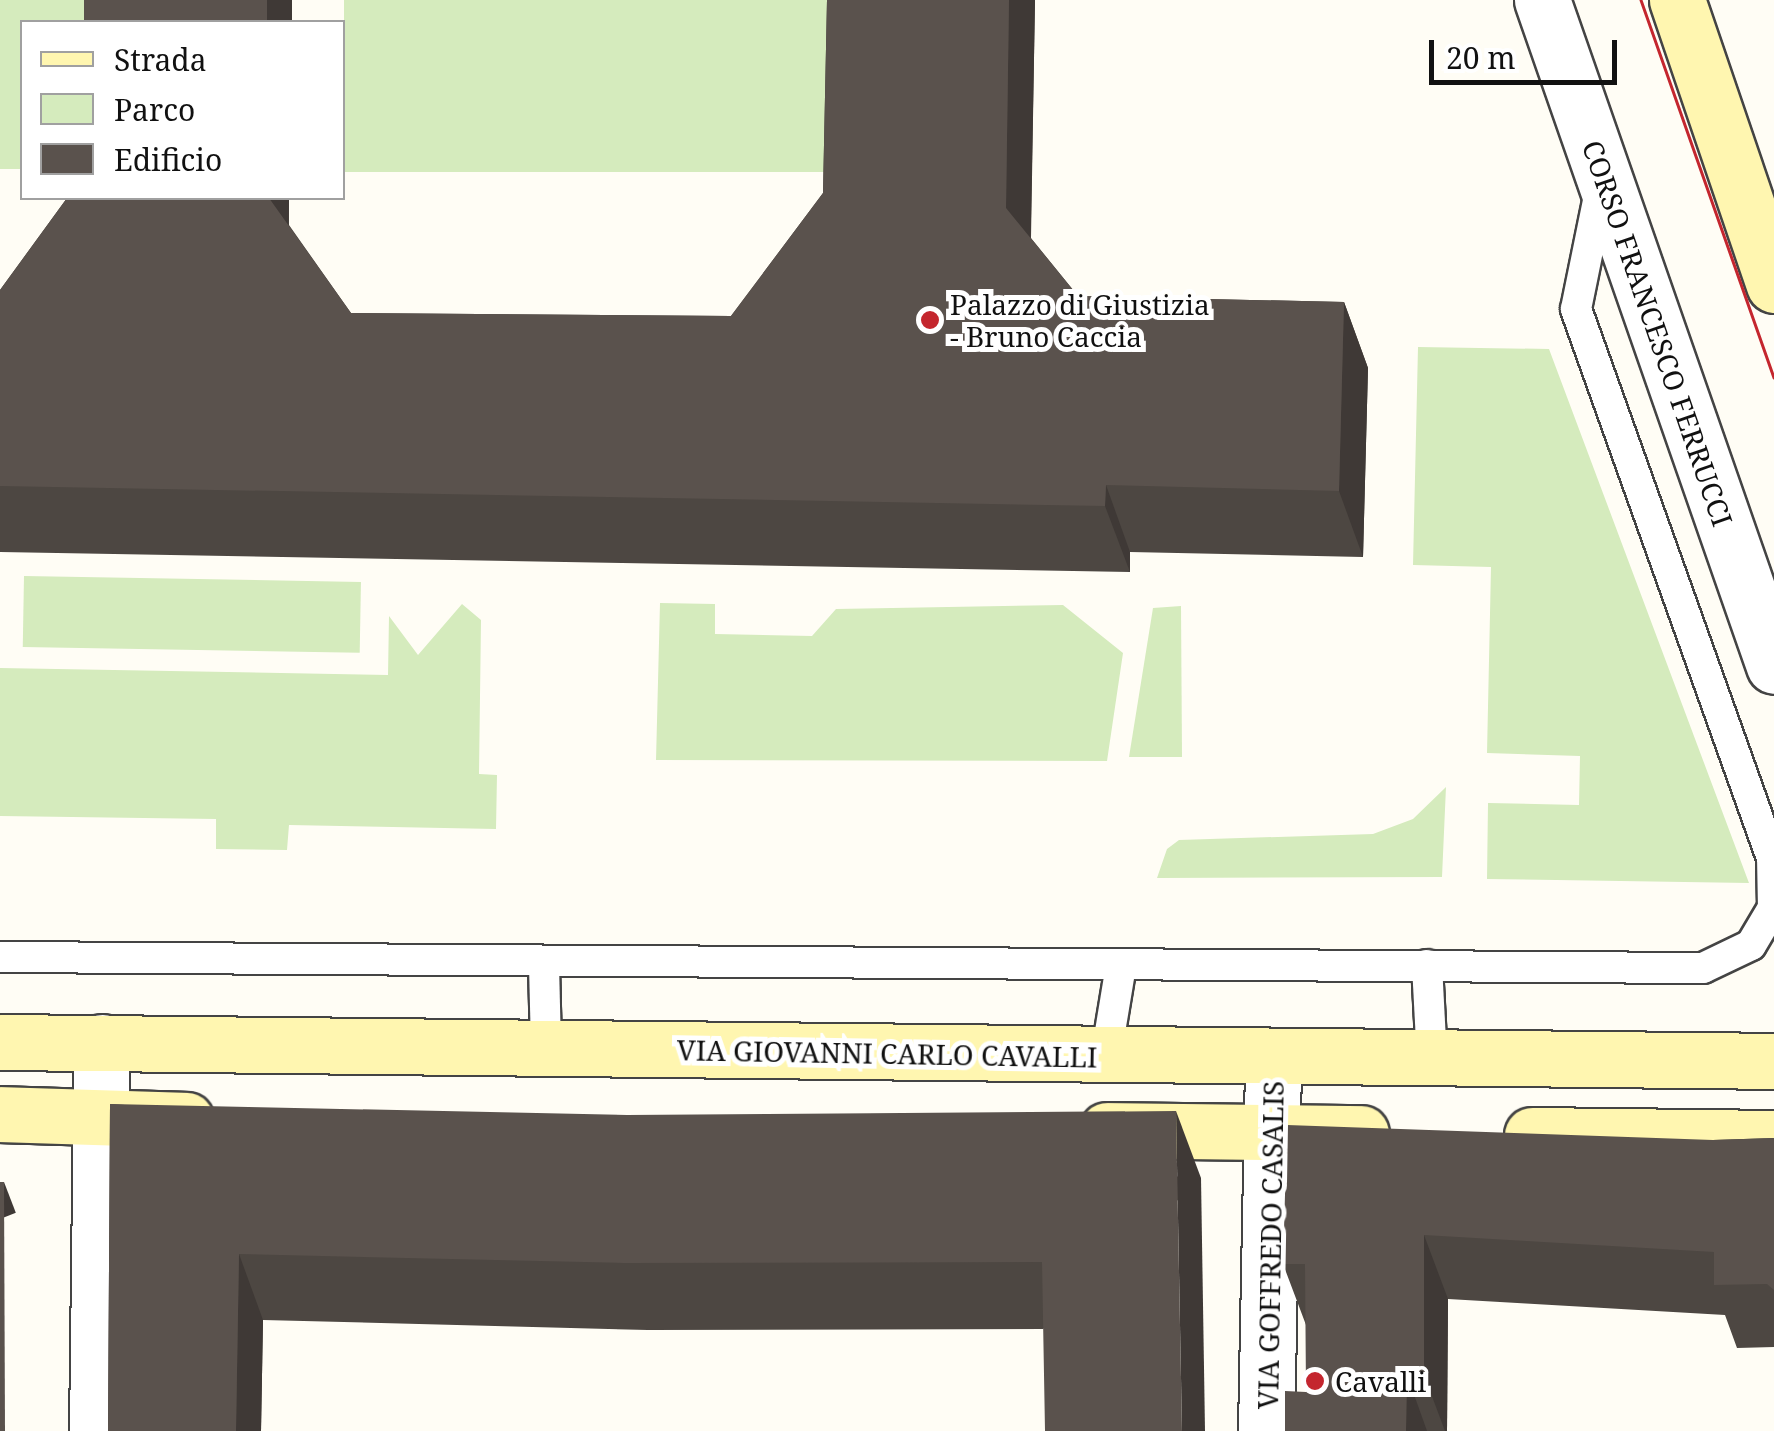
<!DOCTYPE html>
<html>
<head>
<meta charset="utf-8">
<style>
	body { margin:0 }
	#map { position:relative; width:1774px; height:1431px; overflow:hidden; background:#fffdf5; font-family:"Noto Serif",serif }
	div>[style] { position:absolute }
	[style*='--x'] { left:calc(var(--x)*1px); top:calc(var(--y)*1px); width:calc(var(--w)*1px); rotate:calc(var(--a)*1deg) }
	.green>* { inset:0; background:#d5ebbd; transform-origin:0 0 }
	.roads { filter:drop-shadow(2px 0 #444) drop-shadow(-2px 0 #444) drop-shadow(0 2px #444) drop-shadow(0 -2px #444) }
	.lane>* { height:30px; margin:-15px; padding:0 15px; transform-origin:15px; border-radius:15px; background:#fff }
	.street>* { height:55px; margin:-27.5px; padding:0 27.5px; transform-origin:27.5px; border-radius:27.5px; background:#fff }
	.secondary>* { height:55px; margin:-27.5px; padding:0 27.5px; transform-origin:27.5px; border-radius:27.5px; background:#fff6b0 }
	.tram>* { height:2.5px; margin:-1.25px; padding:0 1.25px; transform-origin:1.25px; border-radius:1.25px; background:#c4262e }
	.wall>* { inset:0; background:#4d4742 }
	.shaded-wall>* { inset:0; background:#3f3936; transform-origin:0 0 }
	.building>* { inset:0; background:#5a524d; transform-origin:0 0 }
	.dots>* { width:28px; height:28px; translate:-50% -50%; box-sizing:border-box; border:5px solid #fff; border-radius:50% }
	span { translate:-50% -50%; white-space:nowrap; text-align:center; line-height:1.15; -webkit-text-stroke:10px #fff; paint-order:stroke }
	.poi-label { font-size:28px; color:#111 }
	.left { translate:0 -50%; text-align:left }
	.street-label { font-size:28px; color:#111 }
	.legend { position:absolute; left:20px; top:20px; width:325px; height:180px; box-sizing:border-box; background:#fff; border:2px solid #a0a0a0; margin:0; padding:12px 18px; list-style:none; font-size:30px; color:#111 }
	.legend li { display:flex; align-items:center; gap:20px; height:50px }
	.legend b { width:50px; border:2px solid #a0a0a0 }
	.scale { position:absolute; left:1429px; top:40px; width:188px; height:45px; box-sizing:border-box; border:5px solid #111; border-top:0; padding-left:12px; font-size:30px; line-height:35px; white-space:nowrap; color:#111; -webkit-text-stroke:8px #fff; paint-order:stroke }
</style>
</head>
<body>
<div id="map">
	<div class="green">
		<i style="clip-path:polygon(0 0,95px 0,95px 22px,22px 22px,22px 169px,0 169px)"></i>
		<i style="left:344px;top:0;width:487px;height:172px"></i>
		<i style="clip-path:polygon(1418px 347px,1549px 349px,1749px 883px,1487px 879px,1488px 803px,1579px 805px,1580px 756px,1487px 753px,1491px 567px,1413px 565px)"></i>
		<i style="left:24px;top:576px;width:337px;height:71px;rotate:1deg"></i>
		<i style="clip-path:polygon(660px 603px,715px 604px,715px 634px,812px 636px,836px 609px,1063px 605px,1123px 653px,1107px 761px,656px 760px)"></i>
		<i style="clip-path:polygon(462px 604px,481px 620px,479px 774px,497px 775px,496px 829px,289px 825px,287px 850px,216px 849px,216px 819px,0 816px,0 668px,388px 675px,389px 616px,418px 655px)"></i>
		<i style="clip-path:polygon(1181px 606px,1182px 757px,1129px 757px,1153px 608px)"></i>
		<i style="clip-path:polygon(1446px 787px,1442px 877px,1157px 878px,1167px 849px,1179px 840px,1373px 834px,1413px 819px)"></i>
	</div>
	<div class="roads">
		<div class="lane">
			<i style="--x:0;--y:957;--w:1703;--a:0.37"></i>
			<i style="--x:1703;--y:968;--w:53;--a:-25.6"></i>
			<i style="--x:1751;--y:945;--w:43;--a:-59.3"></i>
			<i style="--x:1773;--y:908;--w:50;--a:-91.1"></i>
			<i style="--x:1772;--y:858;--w:583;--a:-109.65"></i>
			<i style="--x:1576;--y:309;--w:120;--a:-78.5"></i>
			<i style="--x:544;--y:965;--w:83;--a:88.6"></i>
			<i style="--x:1427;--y:965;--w:97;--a:87"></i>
			<i style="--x:1106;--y:1056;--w:92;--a:-80.6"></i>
		</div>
		<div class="street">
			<i style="--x:1542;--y:0;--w:705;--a:70.79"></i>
			<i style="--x:97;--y:1431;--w:389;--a:-89.3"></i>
			<i style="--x:1266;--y:1431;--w:372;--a:-88.9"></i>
		</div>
		<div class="secondary">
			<i style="--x:1677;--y:0;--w:301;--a:71.2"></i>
			<i style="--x:0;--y:1042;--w:1774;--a:0.61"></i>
			<i style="--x:0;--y:1114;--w:186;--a:1.8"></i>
			<i style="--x:1107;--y:1130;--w:254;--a:0.7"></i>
			<i style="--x:1532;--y:1135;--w:242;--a:0.7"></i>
		</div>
	</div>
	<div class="tram">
		<i style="--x:1641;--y:0;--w:400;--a:70.6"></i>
	</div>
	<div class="wall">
		<i style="clip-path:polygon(827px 0,1035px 0,1031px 238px,1078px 296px,1344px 302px,1368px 368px,1363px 557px,1130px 552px,1130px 572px,0 552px,0 290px,67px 198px,289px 198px,289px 225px,351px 313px,731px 316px,823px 193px)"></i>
		<i style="clip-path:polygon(110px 1104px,1201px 1178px,1043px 1329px,648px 1330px,263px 1320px,261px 1431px,108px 1431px)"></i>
		<i style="clip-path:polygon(1774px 1138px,1774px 1347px,1737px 1348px,1725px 1315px,1448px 1299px,1447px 1431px,1285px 1431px,1306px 1392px,1306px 1325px,1283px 1264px,1713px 1140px)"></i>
	</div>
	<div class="shaded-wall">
		<i style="left:267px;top:0;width:25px;height:22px"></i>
		<i style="clip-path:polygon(1009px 0,1035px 0,1030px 274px,1006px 208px)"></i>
		<i style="clip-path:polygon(267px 198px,289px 198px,288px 257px)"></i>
		<i style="clip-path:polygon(1344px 302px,1368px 368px,1363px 557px,1339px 491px)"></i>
		<i style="clip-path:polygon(1106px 485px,1130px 552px,1130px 572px,1105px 506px)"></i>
		<i style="clip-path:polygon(1176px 1111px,1201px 1178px,1205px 1431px,1182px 1431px)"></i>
		<i style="left:4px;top:1182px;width:33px;height:249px;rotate:69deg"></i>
		<i style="clip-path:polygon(1424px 1235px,1448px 1299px,1447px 1431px,1445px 1431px,1424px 1375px)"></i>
		<i style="clip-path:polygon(239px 1254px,263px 1320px,261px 1431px,236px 1431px)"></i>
		<i style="clip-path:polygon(1407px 1375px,1427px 1431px,1406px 1431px)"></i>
	</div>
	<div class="building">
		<i style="left:84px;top:0;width:183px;height:22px"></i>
		<i style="clip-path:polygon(827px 0,1009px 0,1006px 208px,1078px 296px,1344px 302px,1339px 491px,1106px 485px,1105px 506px,0 486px,0 290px,67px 198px,269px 198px,351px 313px,731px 316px,823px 193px)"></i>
		<i style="clip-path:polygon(110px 1104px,627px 1115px,1176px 1111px,1182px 1431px,1045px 1431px,1042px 1262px,624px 1263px,239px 1254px,236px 1431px,108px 1431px)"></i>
		<i style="clip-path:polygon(1287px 1125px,1713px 1140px,1774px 1138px,1774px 1290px,1767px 1284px,1714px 1285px,1714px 1252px,1424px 1235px,1424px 1375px,1407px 1375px,1406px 1431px,1285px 1431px,1285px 1391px,1306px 1392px,1305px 1264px,1283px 1264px)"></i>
		<i style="clip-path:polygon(0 1182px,4px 1182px,5px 1431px,0 1431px)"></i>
	</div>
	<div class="dots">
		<i style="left:930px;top:320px;background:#c4262e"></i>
		<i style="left:1315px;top:1381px;background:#c4262e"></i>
	</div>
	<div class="poi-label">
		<span class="left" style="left:950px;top:320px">Palazzo di Giustizia<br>- Bruno Caccia</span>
		<span class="left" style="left:1335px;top:1381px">Cavalli</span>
	</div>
	<div class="street-label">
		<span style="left:1658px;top:333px;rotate:71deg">CORSO FRANCESCO FERRUCCI</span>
		<span style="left:887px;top:1053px;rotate:1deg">VIA GIOVANNI CARLO CAVALLI</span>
		<span style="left:1270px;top:1245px;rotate:-89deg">VIA GOFFREDO CASALIS</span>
	</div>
	<ul class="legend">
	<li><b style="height:12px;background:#fff6b0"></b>Strada</li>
	<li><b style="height:28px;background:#d5ebbd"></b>Parco</li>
	<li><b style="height:28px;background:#5a524d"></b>Edificio</li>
	</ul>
	<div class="scale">20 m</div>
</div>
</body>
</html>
